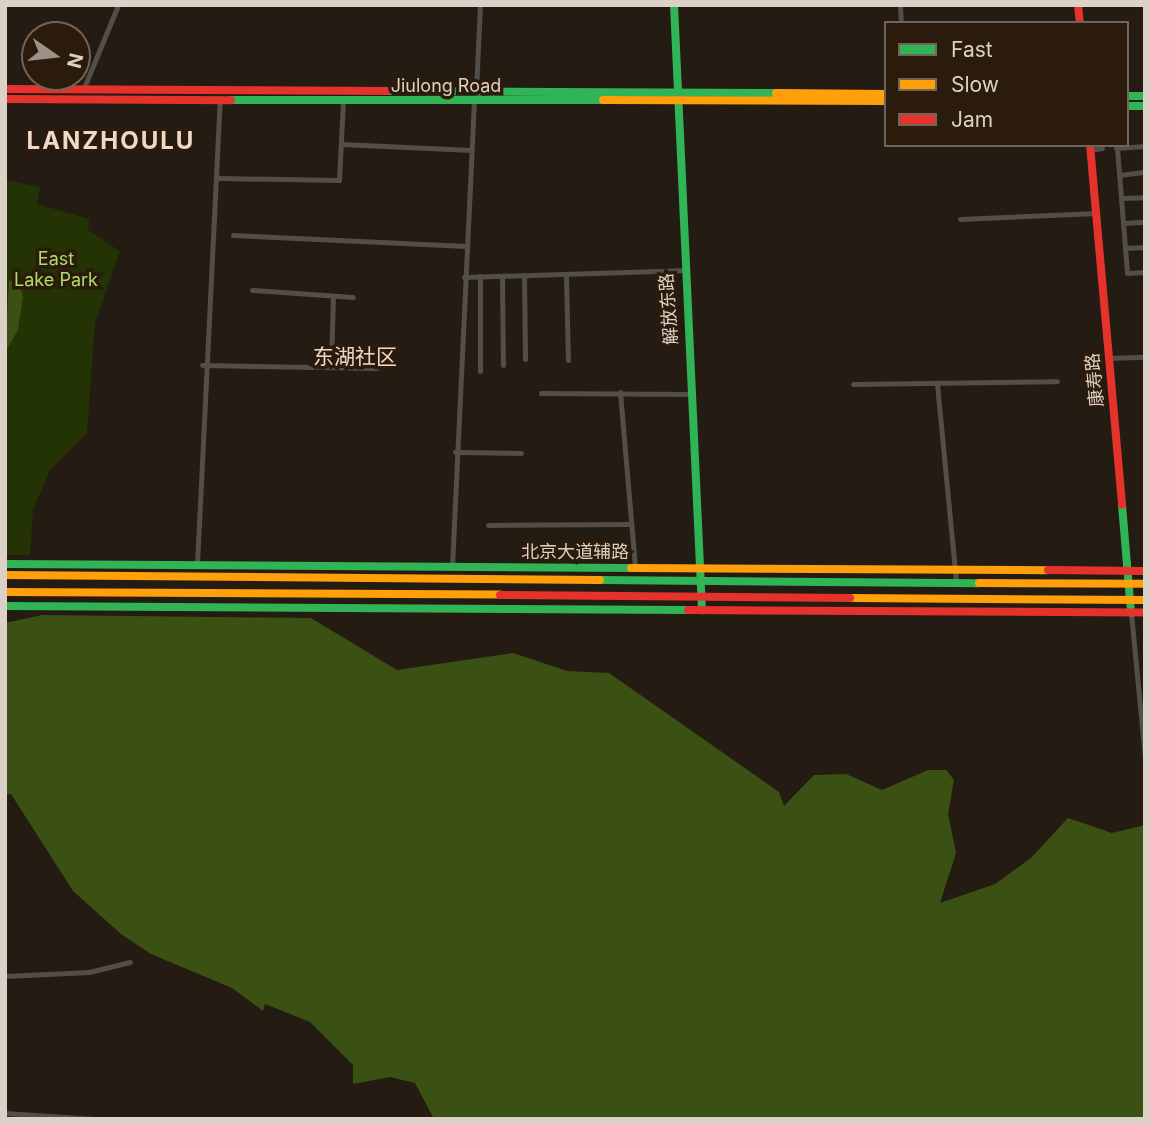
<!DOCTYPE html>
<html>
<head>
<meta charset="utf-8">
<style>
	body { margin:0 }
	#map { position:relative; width:1150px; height:1124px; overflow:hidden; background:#241b13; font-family:Inter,"Noto Sans SC",sans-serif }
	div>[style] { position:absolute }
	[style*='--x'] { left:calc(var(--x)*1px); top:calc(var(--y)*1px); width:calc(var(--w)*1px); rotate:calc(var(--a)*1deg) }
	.green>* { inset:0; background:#233303 }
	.forest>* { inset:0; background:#3b5114 }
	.street>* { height:5px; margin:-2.5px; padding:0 2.5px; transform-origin:2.5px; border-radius:2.5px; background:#524e4a }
	.fast>* { height:8px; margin:-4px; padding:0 4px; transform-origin:4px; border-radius:4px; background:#30b455 }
	.slow>* { height:8px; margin:-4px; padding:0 4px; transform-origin:4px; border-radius:4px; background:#ff9f0a }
	.jam>* { height:8px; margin:-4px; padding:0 4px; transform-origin:4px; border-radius:4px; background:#e5322d }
	span { translate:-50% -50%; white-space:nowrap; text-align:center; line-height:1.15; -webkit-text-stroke:7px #2b1b0c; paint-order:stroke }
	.street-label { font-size:18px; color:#dcd1c7 }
	.park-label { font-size:18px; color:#acde69 }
	.quarter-label { font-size:21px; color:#f0d9c7 }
	.district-label { font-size:24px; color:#f0d9c7; font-weight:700; letter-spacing:2px }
	.frame { position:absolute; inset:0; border:7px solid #dcd1c7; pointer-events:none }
	.legend { position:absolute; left:884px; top:21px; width:245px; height:126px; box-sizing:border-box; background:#2b1b0c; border:2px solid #726457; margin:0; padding:9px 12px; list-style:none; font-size:21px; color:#dcd1c7 }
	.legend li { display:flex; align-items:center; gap:14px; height:35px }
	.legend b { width:35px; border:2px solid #726457 }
	.north { position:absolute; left:21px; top:21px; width:70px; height:70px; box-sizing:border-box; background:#2b1b0c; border:2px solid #726457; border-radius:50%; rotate:104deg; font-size:19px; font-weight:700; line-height:28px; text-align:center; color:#dcd1c7 }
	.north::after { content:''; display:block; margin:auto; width:24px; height:32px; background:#9c9188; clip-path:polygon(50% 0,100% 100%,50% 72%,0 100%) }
</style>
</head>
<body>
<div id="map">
	<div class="green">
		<i style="clip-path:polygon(5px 180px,40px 187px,37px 204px,89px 219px,88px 230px,120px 251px,95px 323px,87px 433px,50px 470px,33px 510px,30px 555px,5px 555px)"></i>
	</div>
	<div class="forest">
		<i style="clip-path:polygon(9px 280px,19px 283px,23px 297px,18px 330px,5px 353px)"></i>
		<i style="clip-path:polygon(42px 615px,311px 618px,397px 670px,513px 653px,567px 671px,609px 673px,779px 792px,784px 806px,814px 775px,846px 774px,882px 790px,928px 770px,946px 770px,954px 780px,948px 814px,956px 853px,940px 903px,995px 884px,1031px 858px,1068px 818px,1112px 833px,1145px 825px,1145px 1119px,434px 1119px,415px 1083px,390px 1077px,353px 1084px,353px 1065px,310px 1022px,265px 1004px,263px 1011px,232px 988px,151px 954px,121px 934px,73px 891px,11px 794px,5px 795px,5px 623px)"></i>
	</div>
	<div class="street">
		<i style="--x:900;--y:5;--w:18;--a:87"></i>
		<i style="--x:83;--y:90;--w:92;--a:-67.6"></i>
		<i style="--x:476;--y:92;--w:87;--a:-87.4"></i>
		<i style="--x:341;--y:144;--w:130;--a:2.6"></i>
		<i style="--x:1116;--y:148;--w:29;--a:-4"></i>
		<i style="--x:1117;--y:148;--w:125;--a:85.4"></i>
		<i style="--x:1127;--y:273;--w:18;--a:-3"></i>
		<i style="--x:1090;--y:150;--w:12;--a:-9"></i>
		<i style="--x:1119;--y:175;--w:26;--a:-7"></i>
		<i style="--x:219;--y:178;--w:120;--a:1"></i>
		<i style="--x:339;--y:180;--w:79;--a:-87.1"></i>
		<i style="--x:1121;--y:198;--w:24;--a:-2"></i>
		<i style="--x:960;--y:219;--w:137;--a:-2.5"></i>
		<i style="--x:1123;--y:223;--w:22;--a:-3"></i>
		<i style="--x:233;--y:235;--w:233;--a:2.7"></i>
		<i style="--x:1125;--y:248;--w:20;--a:-3"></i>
		<i style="--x:524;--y:275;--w:84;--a:89.3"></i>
		<i style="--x:566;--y:275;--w:85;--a:88.7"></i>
		<i style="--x:502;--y:276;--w:89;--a:89.4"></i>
		<i style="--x:464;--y:277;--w:218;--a:-1.8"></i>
		<i style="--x:252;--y:290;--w:101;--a:4"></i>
		<i style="--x:1108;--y:358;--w:37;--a:-2"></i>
		<i style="--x:202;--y:365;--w:175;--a:1"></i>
		<i style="--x:331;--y:366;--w:70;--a:-88.4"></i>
		<i style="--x:480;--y:371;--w:95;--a:-90"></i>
		<i style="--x:853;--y:384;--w:204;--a:-0.8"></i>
		<i style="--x:937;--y:384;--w:199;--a:84.5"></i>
		<i style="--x:620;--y:392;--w:177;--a:85.1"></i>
		<i style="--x:541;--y:393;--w:150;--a:0.4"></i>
		<i style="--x:455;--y:452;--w:66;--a:0.9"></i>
		<i style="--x:488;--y:525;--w:141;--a:-0.4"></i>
		<i style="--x:197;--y:565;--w:466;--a:-87.2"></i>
		<i style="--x:452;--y:567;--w:466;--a:-87.3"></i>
		<i style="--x:1131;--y:613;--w:147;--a:84.5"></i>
		<i style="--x:5;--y:976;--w:84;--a:-2.7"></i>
		<i style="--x:89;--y:972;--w:42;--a:-13.7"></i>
		<i style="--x:5;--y:1113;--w:90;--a:3.8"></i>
	</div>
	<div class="fast">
		<i style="--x:674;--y:5;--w:606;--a:87.35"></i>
		<i style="--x:387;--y:91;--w:389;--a:0.3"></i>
		<i style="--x:1127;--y:96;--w:18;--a:0"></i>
		<i style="--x:231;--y:100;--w:372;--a:0"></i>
		<i style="--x:1127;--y:106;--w:18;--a:0"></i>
		<i style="--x:1122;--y:505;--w:108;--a:85.2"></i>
		<i style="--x:5;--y:564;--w:626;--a:0.37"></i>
		<i style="--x:600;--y:580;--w:379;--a:0.5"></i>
		<i style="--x:5;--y:606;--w:683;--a:0.34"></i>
	</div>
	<div class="slow">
		<i style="--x:776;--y:93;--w:110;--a:0.5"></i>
		<i style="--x:603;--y:100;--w:283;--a:0.2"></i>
		<i style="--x:631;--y:568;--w:417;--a:0.3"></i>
		<i style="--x:5;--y:575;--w:595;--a:0.48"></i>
		<i style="--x:979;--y:583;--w:166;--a:0.3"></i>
		<i style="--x:5;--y:592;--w:495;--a:0.3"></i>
		<i style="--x:850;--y:598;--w:295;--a:0.4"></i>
	</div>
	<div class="jam">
		<i style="--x:1078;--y:5;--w:18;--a:84"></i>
		<i style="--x:5;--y:89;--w:382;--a:0.3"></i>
		<i style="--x:5;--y:99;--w:226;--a:0.3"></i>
		<i style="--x:1090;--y:145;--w:361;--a:84.9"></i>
		<i style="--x:1048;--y:570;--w:97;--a:0.6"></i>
		<i style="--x:500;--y:595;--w:350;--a:0.5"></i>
		<i style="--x:688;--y:610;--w:457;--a:0.3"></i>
	</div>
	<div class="street-label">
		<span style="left:446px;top:86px">Jiulong Road</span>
		<span style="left:669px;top:309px;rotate:-94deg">解放东路</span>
		<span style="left:1095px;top:380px;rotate:-95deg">康寿路</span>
		<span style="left:575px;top:552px">北京大道辅路</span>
	</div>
	<div class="park-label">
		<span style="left:56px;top:270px">East<br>Lake Park</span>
	</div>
	<div class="quarter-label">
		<span style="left:355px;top:357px">东湖社区</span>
	</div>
	<div class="district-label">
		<span style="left:111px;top:141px">LANZHOULU</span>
	</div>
	<div class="frame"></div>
	<ul class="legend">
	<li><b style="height:9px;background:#30b455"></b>Fast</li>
	<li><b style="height:9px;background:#ff9f0a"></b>Slow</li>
	<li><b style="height:9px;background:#e5322d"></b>Jam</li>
	</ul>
	<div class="north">N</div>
</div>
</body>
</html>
